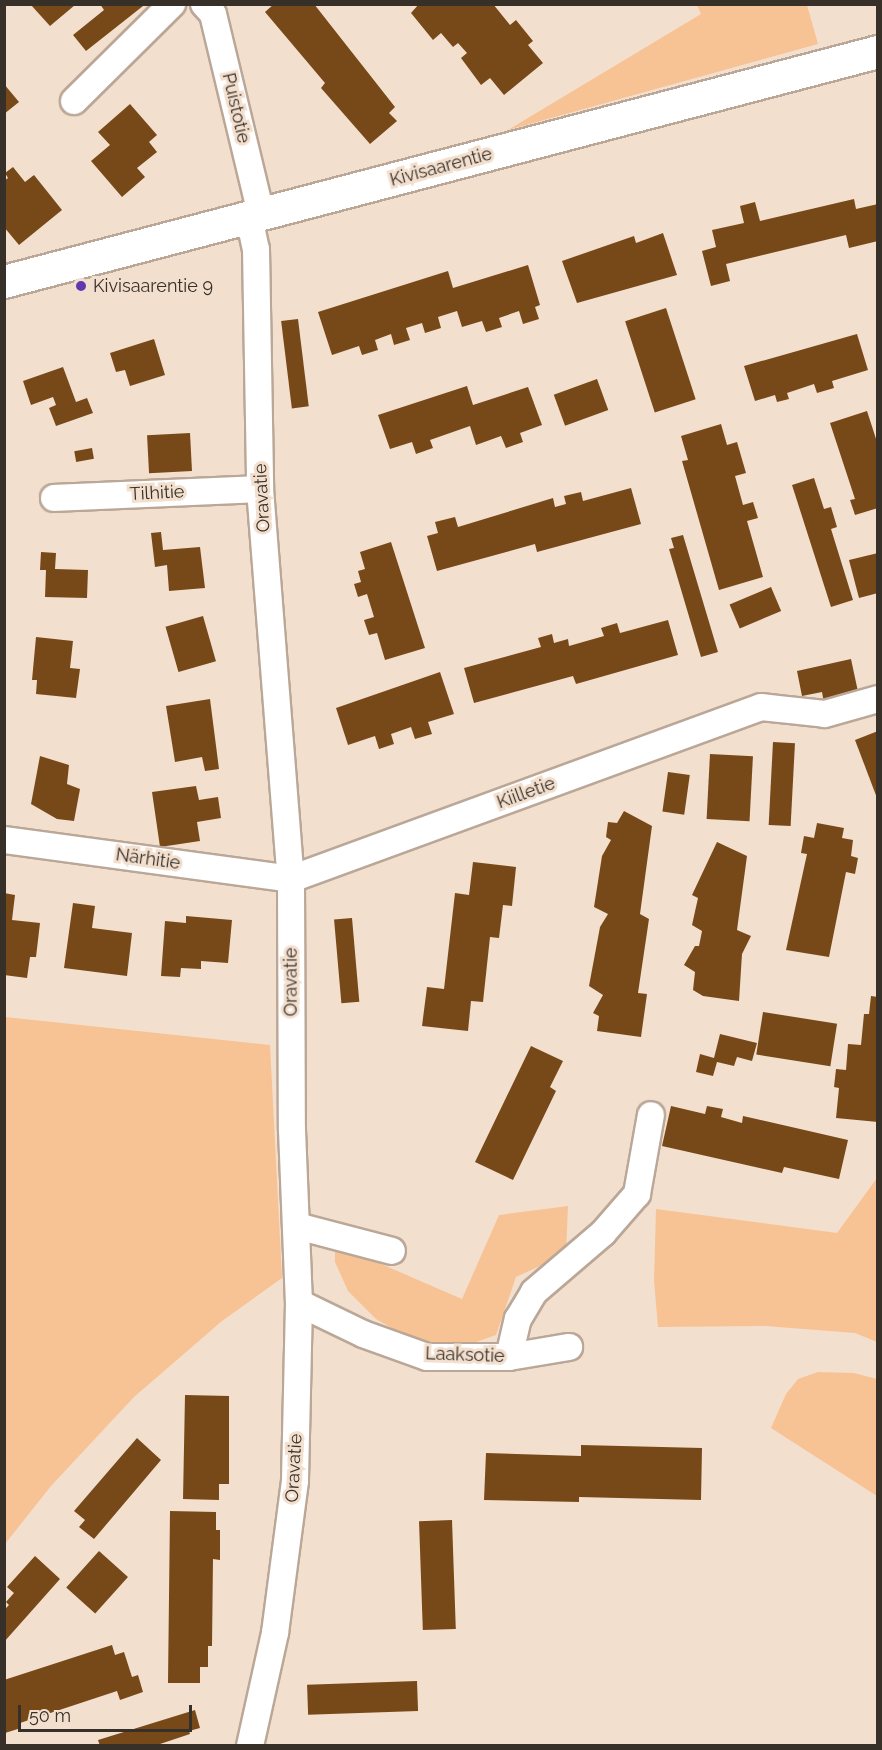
<!DOCTYPE html>
<html>
<head>
<meta charset="utf-8">
<style>
	body { margin:0 }
	#map { position:relative; width:882px; height:1750px; overflow:hidden; background:#f3dfce; font-family:Raleway,sans-serif }
	div>[style] { position:absolute }
	[style*='--x'] { left:calc(var(--x)*1px); top:calc(var(--y)*1px); width:calc(var(--w)*1px); rotate:calc(var(--a)*1deg) }
	.green>* { inset:0; background:#f8c394 }
	.building>* { inset:0; background:#774919; transform-origin:0 0 }
	.roads { filter:drop-shadow(2px 0 #baa797) drop-shadow(-2px 0 #baa797) drop-shadow(0 2px #baa797) drop-shadow(0 -2px #baa797) }
	.minor>* { height:26px; margin:-13px; padding:0 13px; transform-origin:13px; border-radius:13px; background:#fff }
	.tertiary>* { height:32px; margin:-16px; padding:0 16px; transform-origin:16px; border-radius:16px; background:#fff }
	.dots>* { width:16px; height:16px; translate:-50% -50%; box-sizing:border-box; border:3px solid #f3dfce; border-radius:50% }
	span { translate:-50% -50%; white-space:nowrap; text-align:center; line-height:1.15; -webkit-text-stroke:6px #f3dfce; paint-order:stroke }
	.street-label { font-size:18px; color:#373029 }
	.poi-label { font-size:18px; color:#373029 }
	.left { translate:0 -50%; text-align:left }
	.frame { position:absolute; inset:0; border:6px solid #373029; pointer-events:none }
	.scale { position:absolute; left:18px; top:1705px; width:174px; height:27px; box-sizing:border-box; border:3px solid #373029; border-top:0; padding-left:8px; font-size:18px; line-height:21px; white-space:nowrap; color:#373029; -webkit-text-stroke:4px #f3dfce; paint-order:stroke }
</style>
</head>
<body>
<div id="map">
	<div class="green">
		<i style="clip-path:polygon(697px 5px,807px 5px,818px 44px,508px 130px,701px 14px)"></i>
		<i style="clip-path:polygon(5px 1017px,270px 1045px,282px 1278px,222px 1321px,134px 1397px,51px 1486px,5px 1544px)"></i>
		<i style="clip-path:polygon(877px 1178px,877px 1342px,855px 1333px,765px 1326px,658px 1327px,654px 1281px,656px 1209px,837px 1233px)"></i>
		<i style="clip-path:polygon(568px 1206px,566px 1254px,516px 1277px,496px 1335px,462px 1347px,416px 1342px,376px 1319px,348px 1291px,335px 1262px,335px 1244px,462px 1299px,499px 1215px)"></i>
		<i style="clip-path:polygon(818px 1372px,854px 1373px,877px 1379px,877px 1496px,771px 1428px,786px 1394px,798px 1379px)"></i>
	</div>
	<div class="building">
		<i style="clip-path:polygon(100px 4px,143px 6px,86px 51px,73px 35px,104px 10px)"></i>
		<i style="clip-path:polygon(274px 4px,314px 4px,395px 107px,389px 113px,397px 121px,370px 144px,321px 88px,325px 83px,265px 12px)"></i>
		<i style="clip-path:polygon(419px 4px,493px 4px,510px 25px,516px 20px,533px 41px,528px 45px,543px 63px,504px 95px,490px 78px,481px 85px,461px 58px,467px 53px,458px 43px,453px 47px,441px 33px,433px 40px,411px 13px)"></i>
		<i style="clip-path:polygon(31px 5px,75px 5px,50px 26px)"></i>
		<i style="clip-path:polygon(4px 84px,19px 102px,4px 114px)"></i>
		<i style="clip-path:polygon(130px 104px,157px 135px,149px 142px,157px 152px,137px 168px,145px 177px,122px 197px,91px 161px,110px 145px,98px 132px)"></i>
		<i style="clip-path:polygon(13px 167px,25px 182px,34px 175px,62px 210px,19px 245px,4px 227px,4px 181px,8px 178px,5px 173px)"></i>
		<i style="clip-path:polygon(854px 199px,856px 209px,878px 204px,878px 241px,849px 248px,846px 235px,726px 264px,730px 281px,711px 286px,702px 251px,716px 247px,712px 230px,744px 223px,740px 206px,755px 202px,760px 221px)"></i>
		<i style="clip-path:polygon(663px 233px,677px 275px,577px 303px,562px 261px,634px 236px,636px 243px)"></i>
		<i style="clip-path:polygon(528px 265px,540px 305px,535px 307px,539px 319px,523px 324px,519px 311px,499px 318px,502px 327px,486px 332px,482px 321px,462px 327px,457px 311px,438px 317px,441px 328px,425px 333px,422px 323px,406px 328px,410px 340px,394px 345px,391px 334px,375px 340px,378px 350px,362px 355px,359px 346px,332px 355px,318px 312px,448px 271px,453px 288px)"></i>
		<i style="left:666px;top:308px;width:96px;height:43px;rotate:72deg"></i>
		<i style="left:298px;top:319px;width:88px;height:17px;rotate:83deg"></i>
		<i style="clip-path:polygon(857px 334px,868px 370px,832px 381px,834px 388px,817px 393px,814px 384px,787px 393px,789px 399px,777px 402px,775px 395px,755px 401px,744px 366px)"></i>
		<i style="clip-path:polygon(154px 339px,165px 375px,130px 386px,125px 370px,116px 372px,110px 353px)"></i>
		<i style="clip-path:polygon(63px 367px,76px 402px,87px 398px,93px 413px,56px 426px,49px 408px,56px 405px,53px 397px,31px 405px,23px 381px)"></i>
		<i style="left:597px;top:379px;width:33px;height:46px;rotate:70deg"></i>
		<i style="clip-path:polygon(467px 386px,473px 405px,528px 387px,542px 425px,520px 433px,523px 442px,506px 448px,501px 436px,476px 445px,470px 426px,430px 440px,433px 448px,416px 454px,412px 442px,390px 449px,378px 415px)"></i>
		<i style="clip-path:polygon(867px 411px,878px 445px,878px 508px,855px 515px,850px 500px,855px 499px,830px 423px)"></i>
		<i style="clip-path:polygon(721px 424px,727px 445px,737px 442px,746px 473px,735px 476px,743px 505px,753px 502px,758px 518px,747px 521px,763px 577px,719px 590px,682px 461px,688px 460px,681px 436px)"></i>
		<i style="left:190px;top:433px;width:38px;height:43px;rotate:87deg"></i>
		<i style="left:92px;top:448px;width:11px;height:18px;rotate:80deg"></i>
		<i style="clip-path:polygon(814px 478px,824px 509px,831px 507px,837px 527px,831px 529px,853px 600px,831px 607px,792px 485px)"></i>
		<i style="clip-path:polygon(631px 488px,641px 524px,537px 552px,535px 544px,437px 571px,427px 536px,438px 533px,435px 522px,455px 517px,458px 527px,553px 498px,555px 507px,566px 504px,564px 496px,581px 492px,583px 501px)"></i>
		<i style="clip-path:polygon(161px 532px,163px 550px,200px 547px,205px 588px,169px 591px,167px 565px,155px 567px,151px 533px)"></i>
		<i style="clip-path:polygon(683px 535px,718px 652px,701px 657px,669px 549px,674px 548px,671px 538px)"></i>
		<i style="clip-path:polygon(391px 542px,425px 648px,385px 660px,377px 633px,369px 635px,364px 620px,374px 617px,367px 594px,358px 597px,354px 584px,361px 582px,358px 571px,365px 569px,360px 552px)"></i>
		<i style="clip-path:polygon(41px 552px,56px 553px,55px 569px,88px 570px,87px 598px,45px 597px,46px 570px,40px 570px)"></i>
		<i style="clip-path:polygon(878px 553px,878px 593px,859px 598px,849px 560px)"></i>
		<i style="left:771px;top:587px;width:26px;height:45px;rotate:67deg"></i>
		<i style="left:203px;top:616px;width:47px;height:39px;rotate:74deg"></i>
		<i style="clip-path:polygon(668px 620px,678px 655px,576px 684px,573px 676px,474px 703px,464px 668px,541px 647px,538px 638px,552px 634px,554px 643px,568px 639px,569px 646px,604px 636px,601px 628px,617px 623px,620px 633px)"></i>
		<i style="clip-path:polygon(36px 637px,73px 641px,70px 668px,80px 669px,76px 698px,36px 694px,37px 680px,32px 680px)"></i>
		<i style="clip-path:polygon(851px 659px,860px 701px,825px 709px,822px 692px,802px 696px,797px 671px)"></i>
		<i style="clip-path:polygon(440px 672px,454px 714px,428px 722px,432px 734px,415px 739px,411px 727px,391px 734px,394px 744px,379px 749px,375px 736px,348px 745px,336px 708px)"></i>
		<i style="clip-path:polygon(210px 699px,219px 769px,205px 771px,202px 757px,175px 762px,166px 706px)"></i>
		<i style="clip-path:polygon(878px 731px,878px 798px,877px 798px,855px 740px)"></i>
		<i style="left:773px;top:742px;width:22px;height:83px;rotate:3deg"></i>
		<i style="left:710px;top:754px;width:43px;height:65px;rotate:3deg"></i>
		<i style="clip-path:polygon(40px 756px,69px 765px,67px 784px,80px 789px,74px 821px,57px 819px,31px 804px)"></i>
		<i style="left:668px;top:772px;width:22px;height:40px;rotate:8deg"></i>
		<i style="clip-path:polygon(196px 786px,199px 800px,218px 797px,221px 818px,197px 822px,200px 841px,160px 847px,152px 792px)"></i>
		<i style="clip-path:polygon(624px 811px,652px 826px,640px 914px,649px 919px,638px 993px,647px 994px,641px 1037px,597px 1031px,599px 1016px,593px 1013px,603px 995px,589px 986px,600px 927px,608px 914px,594px 907px,602px 856px,611px 840px,606px 837px,608px 822px,617px 823px)"></i>
		<i style="clip-path:polygon(817px 823px,844px 828px,842px 838px,853px 840px,851px 856px,858px 858px,855px 874px,846px 872px,829px 957px,786px 950px,807px 854px,801px 853px,804px 836px,814px 838px)"></i>
		<i style="clip-path:polygon(717px 842px,747px 856px,737px 930px,751px 936px,742px 954px,739px 1001px,703px 996px,693px 990px,695px 972px,684px 965px,695px 946px,699px 946px,702px 931px,692px 925px,698px 898px,692px 895px)"></i>
		<i style="clip-path:polygon(473px 862px,516px 867px,512px 906px,503px 905px,499px 938px,490px 937px,483px 1002px,471px 1001px,468px 1031px,422px 1026px,427px 987px,444px 989px,455px 893px,469px 895px)"></i>
		<i style="clip-path:polygon(4px 893px,15px 895px,12px 920px,40px 923px,36px 957px,30px 957px,27px 978px,4px 975px)"></i>
		<i style="clip-path:polygon(73px 903px,95px 906px,92px 928px,132px 933px,127px 976px,64px 968px)"></i>
		<i style="clip-path:polygon(186px 916px,232px 920px,228px 963px,201px 961px,201px 969px,181px 968px,180px 977px,161px 976px,165px 921px,186px 923px)"></i>
		<i style="left:352px;top:918px;width:84px;height:18px;rotate:85deg"></i>
		<i style="clip-path:polygon(871px 996px,878px 997px,878px 1122px,836px 1118px,839px 1088px,834px 1087px,836px 1069px,846px 1070px,848px 1044px,861px 1045px,864px 1014px,869px 1014px)"></i>
		<i style="left:763px;top:1012px;width:75px;height:43px;rotate:9deg"></i>
		<i style="clip-path:polygon(720px 1034px,757px 1043px,752px 1061px,737px 1057px,734px 1066px,717px 1062px,713px 1076px,696px 1072px,700px 1054px,714px 1058px)"></i>
		<i style="clip-path:polygon(531px 1046px,563px 1061px,550px 1087px,556px 1091px,513px 1180px,475px 1162px)"></i>
		<i style="clip-path:polygon(671px 1106px,705px 1114px,707px 1106px,723px 1109px,721px 1117px,742px 1123px,743px 1116px,848px 1140px,839px 1179px,784px 1167px,782px 1173px,662px 1146px)"></i>
		<i style="clip-path:polygon(185px 1395px,229px 1396px,229px 1484px,219px 1484px,219px 1500px,183px 1499px)"></i>
		<i style="clip-path:polygon(137px 1438px,161px 1460px,94px 1539px,79px 1527px,85px 1520px,74px 1511px)"></i>
		<i style="clip-path:polygon(581px 1445px,702px 1448px,701px 1500px,579px 1497px,579px 1502px,484px 1500px,486px 1453px,581px 1456px)"></i>
		<i style="clip-path:polygon(170px 1511px,216px 1512px,216px 1530px,220px 1530px,220px 1560px,213px 1559px,212px 1646px,208px 1646px,208px 1667px,200px 1667px,200px 1683px,168px 1683px)"></i>
		<i style="left:452px;top:1520px;width:109px;height:33px;rotate:88deg"></i>
		<i style="left:99px;top:1551px;width:39px;height:49px;rotate:42deg"></i>
		<i style="clip-path:polygon(35px 1556px,60px 1579px,4px 1642px,4px 1610px,9px 1605px,6px 1602px,14px 1593px,7px 1587px)"></i>
		<i style="clip-path:polygon(112px 1645px,115px 1655px,124px 1652px,132px 1677px,138px 1675px,143px 1692px,120px 1700px,117px 1691px,20px 1723px,21px 1728px,5px 1733px,4px 1680px)"></i>
		<i style="left:417px;top:1681px;width:30px;height:110px;rotate:88deg"></i>
		<i style="clip-path:polygon(195px 1710px,200px 1728px,189px 1731px,190px 1734px,154px 1746px,100px 1746px,98px 1740px)"></i>
	</div>
	<div class="roads">
		<div class="minor">
			<i style="--x:204;--y:4;--w:13;--a:48"></i>
			<i style="--x:213;--y:14;--w:206;--a:76.5"></i>
			<i style="--x:74;--y:101;--w:138;--a:-44.7"></i>
			<i style="--x:249;--y:217;--w:33;--a:78"></i>
			<i style="--x:256;--y:249;--w:240;--a:89"></i>
			<i style="--x:260;--y:489;--w:391;--a:85.5"></i>
			<i style="--x:291;--y:879;--w:251;--a:89.8"></i>
			<i style="--x:292;--y:1130;--w:173;--a:87.7"></i>
			<i style="--x:299;--y:1303;--w:178;--a:91.3"></i>
			<i style="--x:295;--y:1481;--w:153;--a:97.5"></i>
			<i style="--x:275;--y:1633;--w:116;--a:102.5"></i>
			<i style="--x:54;--y:498;--w:206;--a:-2.5"></i>
			<i style="--x:4;--y:840;--w:290;--a:7.7"></i>
			<i style="--x:291;--y:879;--w:500;--a:-20.1"></i>
			<i style="--x:761;--y:707;--w:64;--a:6.2"></i>
			<i style="--x:825;--y:714;--w:55;--a:-15.8"></i>
			<i style="--x:297;--y:1226;--w:98;--a:14.7"></i>
			<i style="--x:299;--y:1303;--w:71;--a:25.8"></i>
			<i style="--x:363;--y:1334;--w:68;--a:19.8"></i>
			<i style="--x:427;--y:1357;--w:82;--a:0"></i>
			<i style="--x:509;--y:1357;--w:61;--a:-9.5"></i>
			<i style="--x:509;--y:1357;--w:39;--a:-77"></i>
			<i style="--x:518;--y:1319;--w:31;--a:-59"></i>
			<i style="--x:534;--y:1292;--w:91;--a:-40.5"></i>
			<i style="--x:603;--y:1233;--w:52;--a:-48.9"></i>
			<i style="--x:637;--y:1194;--w:80;--a:-80"></i>
		</div>
		<div class="tertiary">
			<i style="--x:4;--y:282;--w:904;--a:-14.74"></i>
		</div>
	</div>
	<div class="dots">
		<i style="left:81px;top:286px;background:#6337af"></i>
	</div>
	<div class="street-label">
		<span style="left:236px;top:108px;rotate:77deg">Puistotie</span>
		<span style="left:441px;top:167px;rotate:-15deg">Kivisaarentie</span>
		<span style="left:157px;top:493px;rotate:-3deg">Tilhitie</span>
		<span style="left:262px;top:498px;rotate:-93deg">Oravatie</span>
		<span style="left:526px;top:793px;rotate:-20deg">Kiilletie</span>
		<span style="left:148px;top:859px;rotate:8deg">Närhitie</span>
		<span style="left:291px;top:982px;rotate:-90deg">Oravatie</span>
		<span style="left:465px;top:1355px;rotate:2deg">Laaksotie</span>
		<span style="left:294px;top:1468px;rotate:-87deg">Oravatie</span>
	</div>
	<div class="poi-label">
		<span class="left" style="left:93px;top:286px">Kivisaarentie 9</span>
	</div>
	<div class="frame"></div>
	<div class="scale">50 m</div>
</div>
</body>
</html>
